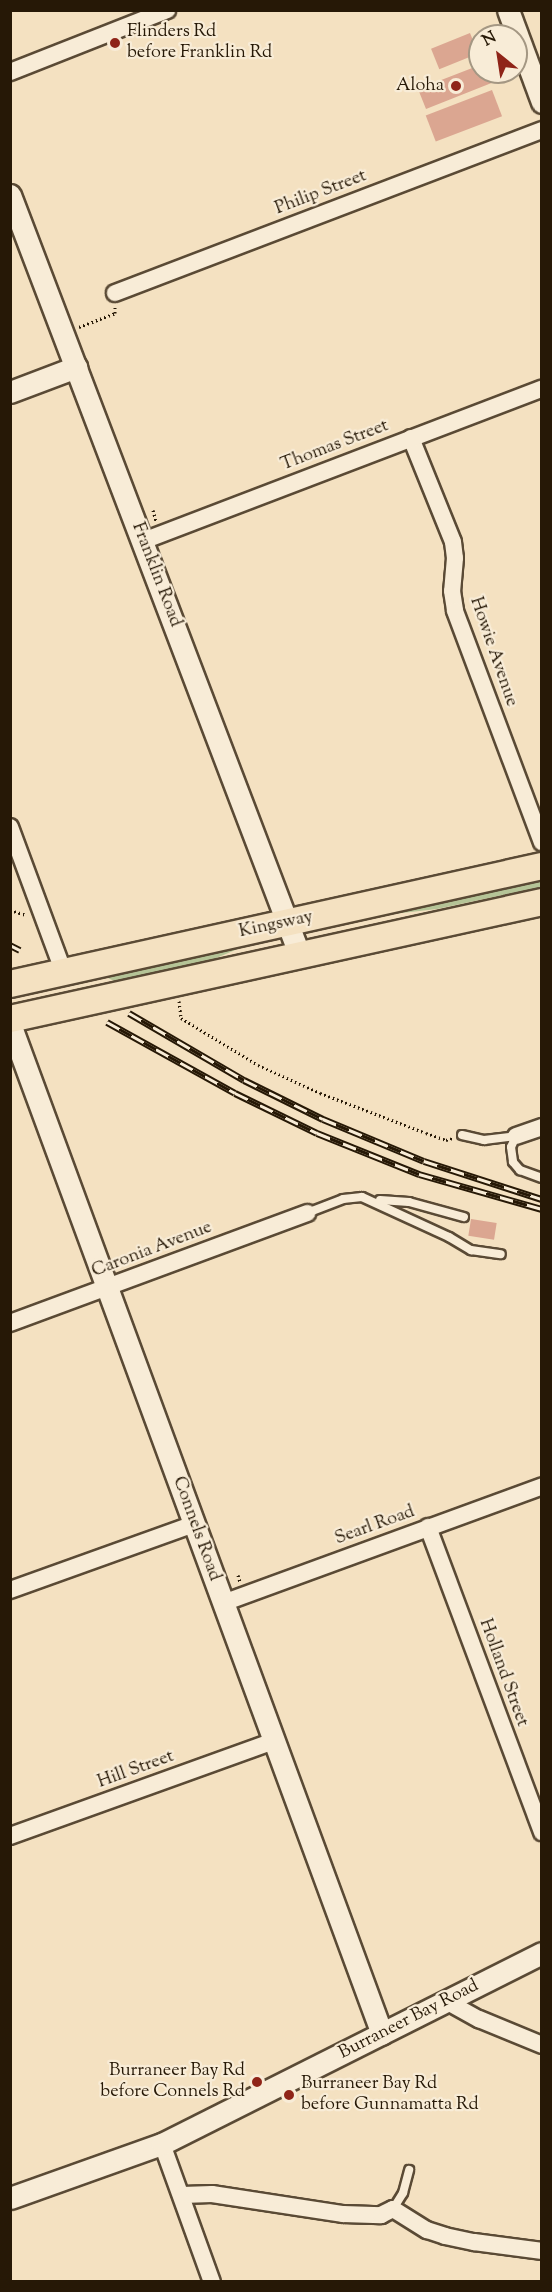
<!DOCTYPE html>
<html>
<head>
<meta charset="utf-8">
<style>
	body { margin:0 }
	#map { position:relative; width:552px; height:2292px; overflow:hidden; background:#f4e1c1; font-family:"Sorts Mill Goudy",serif }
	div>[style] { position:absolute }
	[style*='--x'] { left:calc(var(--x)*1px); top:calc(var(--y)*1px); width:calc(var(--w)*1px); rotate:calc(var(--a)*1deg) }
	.green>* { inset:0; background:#b5c497 }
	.building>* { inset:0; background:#dba691; transform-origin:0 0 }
	.path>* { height:3px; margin-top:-1.5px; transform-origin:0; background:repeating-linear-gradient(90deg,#261806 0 1.5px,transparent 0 4.5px) }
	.roads { filter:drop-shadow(2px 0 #5a4a35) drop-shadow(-2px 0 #5a4a35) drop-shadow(0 2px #5a4a35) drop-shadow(0 -2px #5a4a35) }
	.service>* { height:8px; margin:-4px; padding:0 4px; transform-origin:4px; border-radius:4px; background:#f8ecd7 }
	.minor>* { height:16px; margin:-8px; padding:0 8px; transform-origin:8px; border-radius:8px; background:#f8ecd7 }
	.tertiary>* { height:21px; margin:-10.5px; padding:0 10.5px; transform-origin:10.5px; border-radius:10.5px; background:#f8ecd7 }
	.primary>* { height:26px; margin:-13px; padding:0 13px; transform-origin:13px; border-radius:13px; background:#f4e1c1 }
	.rail>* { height:7px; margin-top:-3.5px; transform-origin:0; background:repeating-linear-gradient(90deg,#f8ecd7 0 14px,#261806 0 28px); box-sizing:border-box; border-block:2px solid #261806 }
	.dots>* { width:16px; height:16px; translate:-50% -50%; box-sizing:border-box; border:3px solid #f8ecd7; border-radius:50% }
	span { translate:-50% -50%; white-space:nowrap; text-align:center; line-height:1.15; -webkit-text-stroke:4.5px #f8ecd7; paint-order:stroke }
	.poi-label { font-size:18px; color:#261806 }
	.left { translate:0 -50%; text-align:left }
	.right { translate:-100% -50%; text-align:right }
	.street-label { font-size:18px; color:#261806 }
	.frame { position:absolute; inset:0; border:12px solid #261806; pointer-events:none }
	.north { position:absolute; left:468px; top:24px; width:60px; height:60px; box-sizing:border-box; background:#f8ecd7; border:2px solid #a49783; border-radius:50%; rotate:330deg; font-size:16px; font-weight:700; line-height:24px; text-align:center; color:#261806 }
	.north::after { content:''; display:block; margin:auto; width:21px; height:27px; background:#8f2418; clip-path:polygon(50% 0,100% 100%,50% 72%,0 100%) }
</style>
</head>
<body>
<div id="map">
	<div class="green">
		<i style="clip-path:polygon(541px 879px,541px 887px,437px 909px,393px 914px)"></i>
		<i style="clip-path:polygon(247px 945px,214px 959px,135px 977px,114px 981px,106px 977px)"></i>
	</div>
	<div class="building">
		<i style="left:470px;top:33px;width:22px;height:42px;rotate:68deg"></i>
		<i style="clip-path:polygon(480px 65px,480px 72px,490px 72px,494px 82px,426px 109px,418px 89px)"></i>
		<i style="left:492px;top:90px;width:28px;height:71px;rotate:69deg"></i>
		<i style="left:471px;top:1219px;width:26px;height:17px;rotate:9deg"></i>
	</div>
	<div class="path">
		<i style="--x:79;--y:327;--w:39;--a:-21"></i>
		<i style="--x:115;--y:313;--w:6;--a:-90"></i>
		<i style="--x:153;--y:510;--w:11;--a:75"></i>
		<i style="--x:10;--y:910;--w:17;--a:17"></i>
		<i style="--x:179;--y:1001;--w:17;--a:83"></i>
		<i style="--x:181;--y:1018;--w:90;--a:31.4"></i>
		<i style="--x:258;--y:1065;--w:68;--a:24.3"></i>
		<i style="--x:320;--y:1093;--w:113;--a:20.7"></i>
		<i style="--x:426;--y:1133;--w:21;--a:19"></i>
		<i style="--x:446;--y:1140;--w:7;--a:-16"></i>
		<i style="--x:238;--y:1575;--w:7;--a:74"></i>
	</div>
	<div class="roads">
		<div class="service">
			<i style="--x:462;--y:1135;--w:23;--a:13"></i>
			<i style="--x:484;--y:1140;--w:32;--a:-7"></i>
			<i style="--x:516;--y:1136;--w:12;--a:114"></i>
			<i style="--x:511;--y:1147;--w:15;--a:82"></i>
			<i style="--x:513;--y:1162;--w:11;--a:49"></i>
			<i style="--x:520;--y:1170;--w:23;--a:20"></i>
			<i style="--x:380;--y:1200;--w:29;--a:4"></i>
			<i style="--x:409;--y:1202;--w:57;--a:15.3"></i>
			<i style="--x:307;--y:1213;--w:39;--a:-21"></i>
			<i style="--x:343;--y:1199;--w:19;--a:-6"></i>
			<i style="--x:362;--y:1197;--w:96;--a:24.7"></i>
			<i style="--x:449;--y:1237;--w:26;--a:31"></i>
			<i style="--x:471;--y:1250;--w:30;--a:8"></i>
			<i style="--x:393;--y:2209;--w:19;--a:-58"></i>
			<i style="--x:403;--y:2193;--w:24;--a:-75"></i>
		</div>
		<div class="minor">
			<i style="--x:10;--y:72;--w:169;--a:-21.5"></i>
			<i style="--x:115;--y:293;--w:457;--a:-20.9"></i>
			<i style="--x:411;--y:438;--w:112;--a:68"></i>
			<i style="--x:453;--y:542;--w:16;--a:83"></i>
			<i style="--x:455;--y:558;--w:33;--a:95"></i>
			<i style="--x:452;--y:591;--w:20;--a:81"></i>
			<i style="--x:455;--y:611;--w:247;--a:69.4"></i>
			<i style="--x:143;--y:541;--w:427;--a:-20.9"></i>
			<i style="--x:10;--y:827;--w:156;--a:69.7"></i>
			<i style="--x:516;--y:1136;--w:28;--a:-19"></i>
			<i style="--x:10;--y:1323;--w:317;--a:-20.3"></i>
			<i style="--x:428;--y:1527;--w:326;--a:69.5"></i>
			<i style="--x:10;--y:1590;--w:195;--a:-19.7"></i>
			<i style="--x:223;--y:1603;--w:340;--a:-20.1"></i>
			<i style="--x:10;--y:1836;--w:281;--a:-19.8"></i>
			<i style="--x:446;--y:2001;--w:38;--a:29"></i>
			<i style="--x:479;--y:2019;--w:68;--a:22.4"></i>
			<i style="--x:162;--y:2144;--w:147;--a:70.1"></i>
			<i style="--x:182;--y:2195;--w:30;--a:-2"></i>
			<i style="--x:212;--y:2194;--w:133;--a:8.7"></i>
			<i style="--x:343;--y:2214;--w:38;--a:2"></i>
			<i style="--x:381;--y:2215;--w:13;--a:-27"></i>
			<i style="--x:393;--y:2209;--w:40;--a:32"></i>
			<i style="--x:427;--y:2230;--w:19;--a:18"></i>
			<i style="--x:445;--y:2236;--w:30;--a:12"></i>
			<i style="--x:474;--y:2242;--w:69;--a:7.5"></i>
		</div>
		<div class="tertiary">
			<i style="--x:508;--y:10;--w:98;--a:69.7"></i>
			<i style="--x:10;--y:195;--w:814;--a:69.14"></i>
			<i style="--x:10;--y:392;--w:71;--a:-20.7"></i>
			<i style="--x:10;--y:1024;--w:1076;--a:69.78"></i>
			<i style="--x:10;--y:2198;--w:161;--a:-19.6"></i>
			<i style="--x:162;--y:2144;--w:425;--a:-26.7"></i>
		</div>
		<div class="primary">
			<i style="--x:10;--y:984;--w:545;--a:-12.51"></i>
			<i style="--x:10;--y:1019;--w:545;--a:-12.4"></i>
		</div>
	</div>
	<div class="rail">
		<i style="--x:10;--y:945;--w:11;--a:27"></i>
		<i style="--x:129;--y:1013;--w:133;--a:30.2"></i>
		<i style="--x:244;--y:1080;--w:88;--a:26.3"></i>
		<i style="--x:323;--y:1119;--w:109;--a:22.6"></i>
		<i style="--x:424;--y:1161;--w:124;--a:17.9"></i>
		<i style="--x:107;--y:1022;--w:146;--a:29"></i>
		<i style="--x:235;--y:1093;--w:91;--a:26"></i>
		<i style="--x:317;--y:1133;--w:110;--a:21.9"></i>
		<i style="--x:419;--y:1174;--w:128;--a:15.9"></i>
	</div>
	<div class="dots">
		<i style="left:115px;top:43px;background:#8f2418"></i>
		<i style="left:456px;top:86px;background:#8f2418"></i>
		<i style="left:257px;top:2082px;background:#8f2418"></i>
		<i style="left:289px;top:2095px;background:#8f2418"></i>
	</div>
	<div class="poi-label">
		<span class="left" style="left:127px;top:43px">Flinders Rd<br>before Franklin Rd</span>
		<span class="right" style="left:444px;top:86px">Aloha</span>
		<span class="right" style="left:245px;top:2082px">Burraneer Bay Rd<br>before Connels Rd</span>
		<span class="left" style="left:301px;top:2095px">Burraneer Bay Rd<br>before Gunnamatta Rd</span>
	</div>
	<div class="street-label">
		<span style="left:321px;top:193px;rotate:-21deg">Philip Street</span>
		<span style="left:335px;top:446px;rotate:-21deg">Thomas Street</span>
		<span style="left:156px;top:575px;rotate:69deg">Franklin Road</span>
		<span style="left:493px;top:652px;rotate:71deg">Howie Avenue</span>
		<span style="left:276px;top:925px;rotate:-12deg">Kingsway</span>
		<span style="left:152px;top:1250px;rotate:-21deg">Caronia Avenue</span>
		<span style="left:375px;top:1526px;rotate:-20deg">Searl Road</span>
		<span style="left:196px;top:1529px;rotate:70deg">Connels Road</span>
		<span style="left:503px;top:1673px;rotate:70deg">Holland Street</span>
		<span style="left:136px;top:1770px;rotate:-20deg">Hill Street</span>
		<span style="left:409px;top:2020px;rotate:-27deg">Burraneer Bay Road</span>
	</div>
	<div class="frame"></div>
	<div class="north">N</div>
</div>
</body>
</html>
